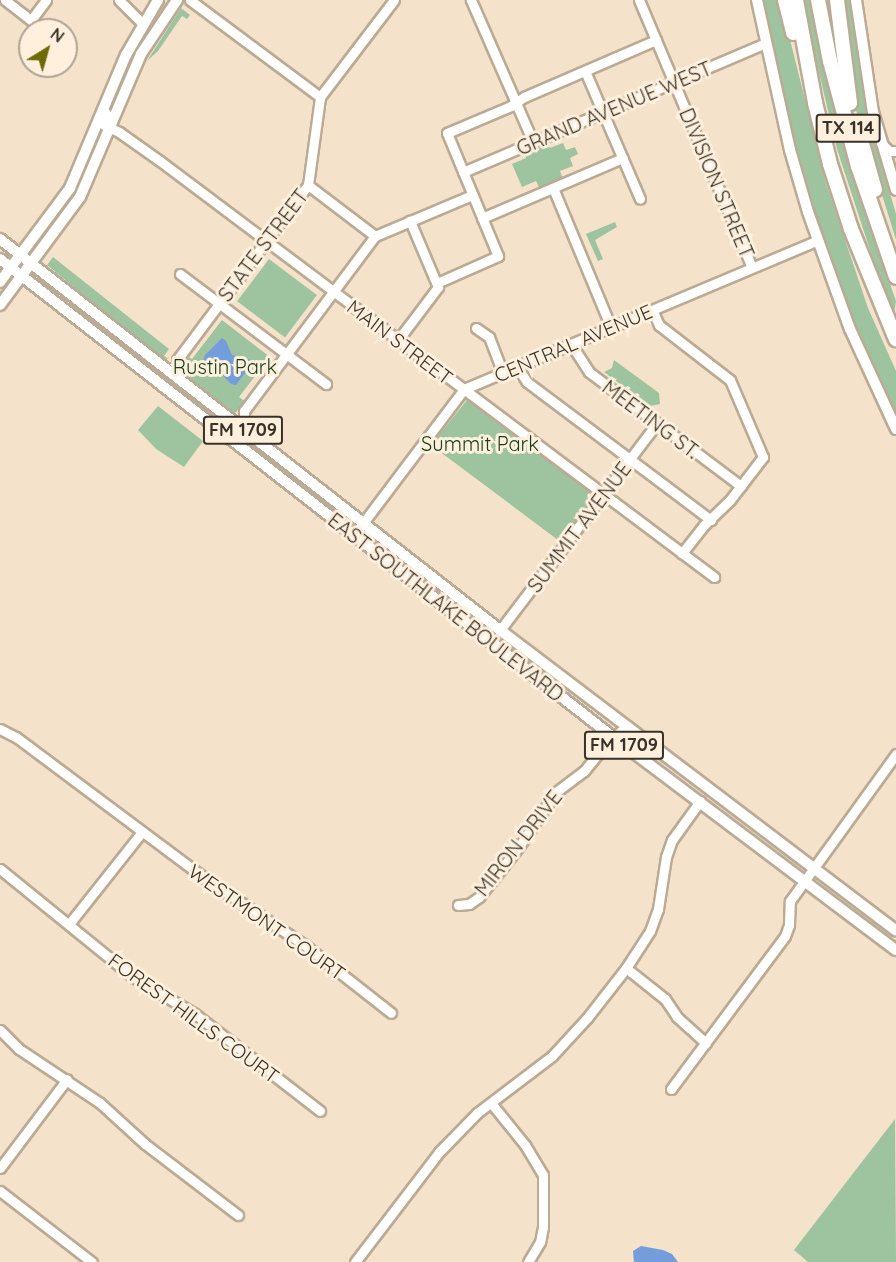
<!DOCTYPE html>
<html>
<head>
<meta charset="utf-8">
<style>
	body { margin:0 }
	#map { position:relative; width:896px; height:1262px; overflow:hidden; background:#f4e2ca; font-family:Quicksand,sans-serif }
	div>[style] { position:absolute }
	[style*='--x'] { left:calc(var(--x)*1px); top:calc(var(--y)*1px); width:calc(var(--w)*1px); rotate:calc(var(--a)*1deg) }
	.green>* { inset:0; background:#9ec49f; transform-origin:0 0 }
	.water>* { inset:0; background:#739edb }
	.roads { filter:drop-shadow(2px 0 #bbaa94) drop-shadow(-2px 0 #bbaa94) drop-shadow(0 2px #bbaa94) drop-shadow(0 -2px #bbaa94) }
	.minor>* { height:9px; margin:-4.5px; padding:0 4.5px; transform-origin:4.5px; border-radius:4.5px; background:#fff }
	.major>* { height:10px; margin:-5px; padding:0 5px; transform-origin:5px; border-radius:5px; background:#fff }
	.highway>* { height:14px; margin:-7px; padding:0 7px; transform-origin:7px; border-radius:7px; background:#fff }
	span { translate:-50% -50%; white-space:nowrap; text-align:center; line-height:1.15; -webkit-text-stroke:6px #fef0dd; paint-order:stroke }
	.shield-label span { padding:2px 4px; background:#fef0dd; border:2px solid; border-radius:4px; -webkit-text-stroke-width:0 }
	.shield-label { font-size:18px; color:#393229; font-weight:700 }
	.street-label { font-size:20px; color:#393229 }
	.park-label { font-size:20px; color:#143f19 }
	.north { position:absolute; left:18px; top:18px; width:60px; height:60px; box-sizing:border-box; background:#fef0dd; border:2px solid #afa495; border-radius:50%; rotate:37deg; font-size:16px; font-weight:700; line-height:24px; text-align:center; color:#393229 }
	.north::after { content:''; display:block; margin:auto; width:21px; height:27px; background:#6f6a06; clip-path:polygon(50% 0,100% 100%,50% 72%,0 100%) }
</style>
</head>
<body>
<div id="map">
	<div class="green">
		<i style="clip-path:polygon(764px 0,780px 0,826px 183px,868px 308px,896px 371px,896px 418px,851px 315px,822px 234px,790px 125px)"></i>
		<i style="clip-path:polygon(802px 0,809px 0,822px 65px,844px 145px,864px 211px,896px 301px,894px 314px,872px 256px,837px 149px)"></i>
		<i style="clip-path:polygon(840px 0,850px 0,866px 110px,896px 214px,896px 240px,855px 107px)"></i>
		<i style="clip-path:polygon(181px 8px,190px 15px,187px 19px,182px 16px,158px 51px,147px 61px)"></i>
		<i style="clip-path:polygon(546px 140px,550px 148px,563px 143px,566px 150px,575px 147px,578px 154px,570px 158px,573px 166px,560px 171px,563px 179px,540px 189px,536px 181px,522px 187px,512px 164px,526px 158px,523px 150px)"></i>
		<i style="clip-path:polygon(615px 222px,617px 227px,595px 240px,603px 259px,598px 261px,586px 234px)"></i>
		<i style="clip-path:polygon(53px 257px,169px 349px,164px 356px,169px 359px,160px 358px,47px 265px)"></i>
		<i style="left:269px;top:259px;width:60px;height:53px;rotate:37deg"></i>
		<i style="clip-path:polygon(222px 320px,270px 357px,239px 397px,246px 402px,235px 413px,227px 410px,181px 373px,180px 362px,185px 355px,192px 359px)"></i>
		<i style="clip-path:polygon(614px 360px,659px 393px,660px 404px,650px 406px,604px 372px,612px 368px)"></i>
		<i style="clip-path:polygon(467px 400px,472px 400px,592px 490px,593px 501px,562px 543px,431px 445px)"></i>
		<i style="clip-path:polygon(158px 406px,203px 441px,184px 467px,156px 449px,138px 430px)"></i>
		<i style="clip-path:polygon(895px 1119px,896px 1262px,808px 1262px,794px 1250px)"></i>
	</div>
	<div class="water">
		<i style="clip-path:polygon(222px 338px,226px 341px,232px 355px,254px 361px,236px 385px,231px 384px,218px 370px,207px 367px,203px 362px,205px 355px)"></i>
		<i style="clip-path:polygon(641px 1246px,663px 1250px,672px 1254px,678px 1262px,634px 1262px,633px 1251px)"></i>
	</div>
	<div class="roads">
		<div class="minor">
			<i style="--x:5;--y:0;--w:33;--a:38"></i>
			<i style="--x:31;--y:20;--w:25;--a:-53"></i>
			<i style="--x:119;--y:0;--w:33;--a:45"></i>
			<i style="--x:190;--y:0;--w:162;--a:36.7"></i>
			<i style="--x:471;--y:0;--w:155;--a:66.4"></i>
			<i style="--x:639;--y:0;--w:290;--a:67.1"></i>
			<i style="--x:585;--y:71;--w:139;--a:66.7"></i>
			<i style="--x:106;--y:113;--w:12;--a:99"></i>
			<i style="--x:104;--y:125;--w:17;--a:25"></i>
			<i style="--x:119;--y:132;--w:50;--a:35.3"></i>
			<i style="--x:160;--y:161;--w:693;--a:36.9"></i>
			<i style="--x:881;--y:143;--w:11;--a:45"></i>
			<i style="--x:889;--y:151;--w:7;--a:0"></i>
			<i style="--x:463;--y:172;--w:328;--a:-23.1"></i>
			<i style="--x:308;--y:185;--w:84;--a:37.3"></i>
			<i style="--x:553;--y:188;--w:151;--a:67.4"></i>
			<i style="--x:482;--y:218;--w:153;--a:-23.1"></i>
			<i style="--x:180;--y:274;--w:183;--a:37"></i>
			<i style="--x:437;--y:283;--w:67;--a:-23.9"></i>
			<i style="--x:498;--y:256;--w:133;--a:-112.5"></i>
			<i style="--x:447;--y:133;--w:69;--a:-22.9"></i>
			<i style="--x:511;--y:106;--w:16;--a:-35"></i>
			<i style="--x:524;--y:97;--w:144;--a:-23.4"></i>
			<i style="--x:652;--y:310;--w:17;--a:65"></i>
			<i style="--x:659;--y:325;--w:90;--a:37.8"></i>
			<i style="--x:730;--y:380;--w:84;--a:66.8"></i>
			<i style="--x:763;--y:457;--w:54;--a:127.5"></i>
			<i style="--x:730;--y:500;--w:36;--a:136"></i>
			<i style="--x:704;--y:525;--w:36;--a:128"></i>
			<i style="--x:476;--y:328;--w:16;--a:35"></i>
			<i style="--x:489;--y:337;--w:39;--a:69"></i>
			<i style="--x:398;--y:340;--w:66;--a:-53"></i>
			<i style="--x:438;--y:287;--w:72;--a:-113"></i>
			<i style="--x:571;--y:344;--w:33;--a:57"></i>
			<i style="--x:589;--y:372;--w:190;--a:36.9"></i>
			<i style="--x:517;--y:367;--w:18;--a:56"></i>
			<i style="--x:527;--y:382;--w:230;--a:36.9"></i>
			<i style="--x:178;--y:379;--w:19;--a:-93"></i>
			<i style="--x:177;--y:360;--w:219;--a:-53.2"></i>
			<i style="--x:308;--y:185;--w:89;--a:-82.2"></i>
			<i style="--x:320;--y:97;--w:122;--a:-52.7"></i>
			<i style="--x:244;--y:430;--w:19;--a:-90"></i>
			<i style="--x:244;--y:411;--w:219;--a:-53.2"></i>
			<i style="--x:375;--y:236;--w:105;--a:-22.9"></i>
			<i style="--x:354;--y:535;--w:183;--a:-53"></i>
			<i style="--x:464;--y:389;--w:384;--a:-22.8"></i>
			<i style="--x:500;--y:630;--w:260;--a:-52.8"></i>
			<i style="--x:0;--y:729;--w:18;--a:27"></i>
			<i style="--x:16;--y:737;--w:234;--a:36.8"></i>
			<i style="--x:203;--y:877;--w:124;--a:33.8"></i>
			<i style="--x:306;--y:946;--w:108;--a:38.2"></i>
			<i style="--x:0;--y:869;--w:171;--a:39.1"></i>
			<i style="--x:133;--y:977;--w:72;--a:30.8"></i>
			<i style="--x:195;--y:1014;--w:158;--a:37.8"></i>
			<i style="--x:458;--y:905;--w:11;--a:-5"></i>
			<i style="--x:469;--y:904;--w:12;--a:-35"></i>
			<i style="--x:479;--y:897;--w:66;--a:-51.7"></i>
			<i style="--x:520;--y:845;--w:64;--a:-55.8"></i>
			<i style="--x:556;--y:792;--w:35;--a:-37"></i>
			<i style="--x:584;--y:771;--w:35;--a:-51"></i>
			<i style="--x:606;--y:744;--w:28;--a:-41"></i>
			<i style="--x:69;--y:924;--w:117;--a:-51.6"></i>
			<i style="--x:626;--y:968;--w:50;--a:38.5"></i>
			<i style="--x:665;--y:999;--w:22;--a:56"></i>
			<i style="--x:677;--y:1017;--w:39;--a:42"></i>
			<i style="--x:0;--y:1030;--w:27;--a:45"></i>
			<i style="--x:19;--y:1049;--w:97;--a:33.7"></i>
			<i style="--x:100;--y:1103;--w:61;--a:42.3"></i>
			<i style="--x:145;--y:1144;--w:117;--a:37.4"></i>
			<i style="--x:671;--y:1089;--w:191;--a:-53.3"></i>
			<i style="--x:785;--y:936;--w:12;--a:-70"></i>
			<i style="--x:789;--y:925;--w:24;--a:-88"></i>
			<i style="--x:790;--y:901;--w:181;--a:-54.2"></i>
			<i style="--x:491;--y:1103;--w:54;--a:51"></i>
			<i style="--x:525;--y:1145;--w:35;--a:59"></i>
			<i style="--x:543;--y:1175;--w:52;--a:90"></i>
			<i style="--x:543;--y:1227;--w:15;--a:101"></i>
			<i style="--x:540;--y:1242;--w:23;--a:121"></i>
			<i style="--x:0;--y:1168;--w:111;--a:-53"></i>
			<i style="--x:0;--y:1191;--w:116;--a:37.7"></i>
			<i style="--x:355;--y:1262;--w:138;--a:-52.6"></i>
			<i style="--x:439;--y:1152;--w:54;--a:-45.7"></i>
			<i style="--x:477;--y:1113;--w:94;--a:-37.2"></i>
			<i style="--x:552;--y:1056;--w:52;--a:-47.4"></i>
			<i style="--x:587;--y:1018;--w:63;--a:-52"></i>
			<i style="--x:626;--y:968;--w:44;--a:-57"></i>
			<i style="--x:650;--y:931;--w:23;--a:-70"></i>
			<i style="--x:658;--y:909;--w:53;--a:-81.3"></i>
			<i style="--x:666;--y:857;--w:18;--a:-71"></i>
			<i style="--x:672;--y:840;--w:48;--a:-54.3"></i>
		</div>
		<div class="major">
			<i style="--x:757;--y:0;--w:154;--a:77.6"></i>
			<i style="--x:790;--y:150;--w:65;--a:73.8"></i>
			<i style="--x:808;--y:212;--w:124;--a:70.3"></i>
			<i style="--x:850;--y:329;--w:110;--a:65.3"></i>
			<i style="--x:856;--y:0;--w:113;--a:81.4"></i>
			<i style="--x:873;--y:112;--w:81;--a:73.6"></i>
			<i style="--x:0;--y:239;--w:635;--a:38.03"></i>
			<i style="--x:500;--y:630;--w:497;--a:37.2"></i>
			<i style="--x:0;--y:259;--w:777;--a:37.95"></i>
			<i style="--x:613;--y:737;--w:354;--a:37"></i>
			<i style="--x:0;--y:282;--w:117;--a:-53.3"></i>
			<i style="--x:70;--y:188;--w:144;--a:-67.2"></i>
			<i style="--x:126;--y:55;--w:64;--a:-59.8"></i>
			<i style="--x:0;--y:305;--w:134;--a:-53.5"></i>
			<i style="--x:80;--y:197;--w:155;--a:-66.9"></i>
			<i style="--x:141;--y:54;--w:65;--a:-56.3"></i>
		</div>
		<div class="highway">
			<i style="--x:785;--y:0;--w:34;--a:76"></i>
			<i style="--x:796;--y:0;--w:105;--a:79.5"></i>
			<i style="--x:815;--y:103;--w:63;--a:76.2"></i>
			<i style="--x:830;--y:164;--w:68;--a:72.1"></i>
			<i style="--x:851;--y:229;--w:119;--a:67.8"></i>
			<i style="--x:818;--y:0;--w:62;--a:78.9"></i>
			<i style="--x:830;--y:61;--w:109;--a:75.1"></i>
			<i style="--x:858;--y:166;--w:117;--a:71.1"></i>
			<i style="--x:837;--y:0;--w:104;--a:82.8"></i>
			<i style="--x:859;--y:133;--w:59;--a:74.3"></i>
		</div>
	</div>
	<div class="shield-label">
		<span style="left:848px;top:128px">TX 114</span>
		<span style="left:243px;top:430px">FM 1709</span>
		<span style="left:624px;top:745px">FM 1709</span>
	</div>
	<div class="street-label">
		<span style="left:614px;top:108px;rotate:-23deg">GRAND AVENUE WEST</span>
		<span style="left:717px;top:183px;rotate:67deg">DIVISION STREET</span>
		<span style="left:263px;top:245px;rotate:-53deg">STATE STREET</span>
		<span style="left:400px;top:342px;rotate:37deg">MAIN STREET</span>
		<span style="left:573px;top:343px;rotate:-23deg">CENTRAL AVENUE</span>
		<span style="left:651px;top:419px;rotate:37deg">MEETING ST.</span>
		<span style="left:579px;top:527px;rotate:-53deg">SUMMIT AVENUE</span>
		<span style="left:446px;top:607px;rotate:38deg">EAST SOUTHLAKE BOULEVARD</span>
		<span style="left:518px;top:843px;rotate:-52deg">MIRON DRIVE</span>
		<span style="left:267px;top:922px;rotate:35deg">WESTMONT COURT</span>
		<span style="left:194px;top:1018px;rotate:36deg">FOREST HILLS COURT</span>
	</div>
	<div class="park-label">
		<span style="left:225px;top:366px">Rustin Park</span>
		<span style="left:480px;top:443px">Summit Park</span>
	</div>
	<div class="north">N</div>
</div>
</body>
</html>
